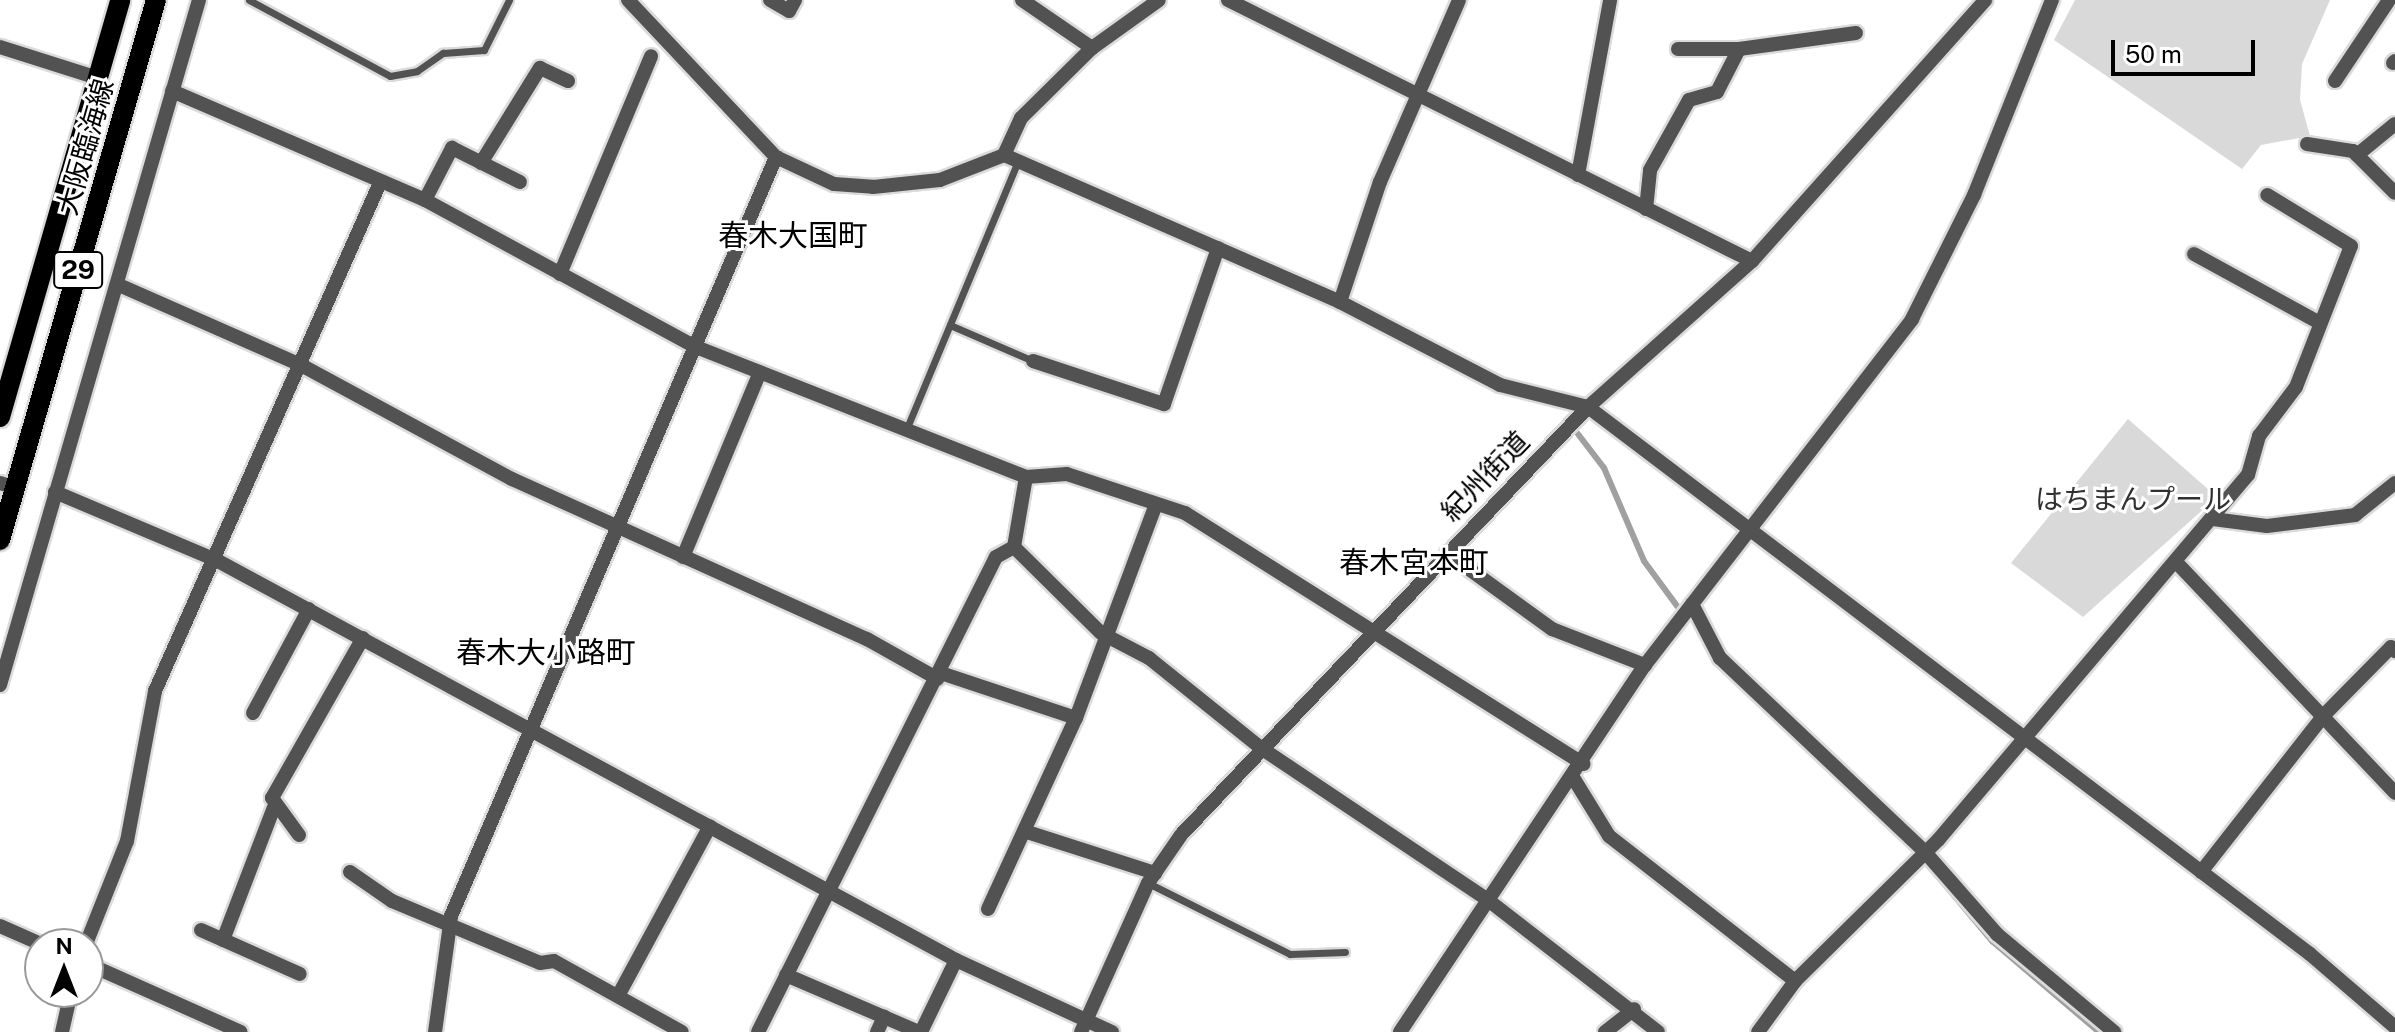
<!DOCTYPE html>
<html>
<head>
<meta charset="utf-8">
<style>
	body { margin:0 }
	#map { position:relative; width:2395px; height:1032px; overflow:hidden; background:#fff; font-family:"Public Sans","Noto Sans JP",sans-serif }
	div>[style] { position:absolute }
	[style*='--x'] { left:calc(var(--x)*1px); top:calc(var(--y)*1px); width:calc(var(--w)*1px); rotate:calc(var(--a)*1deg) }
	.green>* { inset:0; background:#d9d9d9 }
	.stream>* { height:6px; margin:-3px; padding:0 3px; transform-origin:3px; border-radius:3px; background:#a0a0a0 }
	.roads { filter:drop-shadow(2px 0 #dbdbdb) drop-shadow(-2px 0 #dbdbdb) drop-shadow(0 2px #dbdbdb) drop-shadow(0 -2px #dbdbdb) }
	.lane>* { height:7px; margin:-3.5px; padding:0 3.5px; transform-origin:3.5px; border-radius:3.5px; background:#525252 }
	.street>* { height:14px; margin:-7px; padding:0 7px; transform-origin:7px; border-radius:7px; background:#525252 }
	.primary>* { height:20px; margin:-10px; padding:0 10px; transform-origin:10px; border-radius:10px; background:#000 }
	span { translate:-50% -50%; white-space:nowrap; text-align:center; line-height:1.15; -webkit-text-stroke:6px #fff; paint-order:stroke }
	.shield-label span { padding:2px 6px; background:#fff; border:2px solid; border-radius:6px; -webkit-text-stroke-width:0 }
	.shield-label { font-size:26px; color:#000; font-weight:700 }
	.street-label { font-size:28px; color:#000 }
	.park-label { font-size:28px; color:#303030 }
	.neighbourhood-label { font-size:30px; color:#000 }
	.north { position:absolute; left:24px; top:928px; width:80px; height:80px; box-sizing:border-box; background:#fff; border:2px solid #999; border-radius:50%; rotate:0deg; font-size:22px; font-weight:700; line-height:32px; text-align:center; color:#000 }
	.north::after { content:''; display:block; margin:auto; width:28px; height:36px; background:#000; clip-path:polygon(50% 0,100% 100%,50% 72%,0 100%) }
	.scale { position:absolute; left:2111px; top:40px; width:144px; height:36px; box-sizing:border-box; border:4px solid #000; border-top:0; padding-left:10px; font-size:24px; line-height:28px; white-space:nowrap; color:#000; -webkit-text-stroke:6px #fff; paint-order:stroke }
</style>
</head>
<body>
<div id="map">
	<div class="green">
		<i style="clip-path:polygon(2075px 0,2330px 0,2302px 64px,2300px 100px,2310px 136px,2261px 145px,2242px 169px,2054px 40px)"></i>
		<i style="clip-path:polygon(2128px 419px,2217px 497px,2083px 617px,2011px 563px)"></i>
	</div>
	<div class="stream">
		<i style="--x:1578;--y:434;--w:43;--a:52.6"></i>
		<i style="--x:1604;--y:468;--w:101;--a:66.7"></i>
		<i style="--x:1644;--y:561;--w:56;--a:53.7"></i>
		<i style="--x:1930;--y:867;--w:97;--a:50"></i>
		<i style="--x:1992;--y:941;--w:140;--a:40.4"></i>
	</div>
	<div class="roads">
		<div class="lane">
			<i style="--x:249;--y:0;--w:160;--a:28.3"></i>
			<i style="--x:390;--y:76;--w:27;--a:-10"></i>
			<i style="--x:417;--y:71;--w:32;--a:-35"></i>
			<i style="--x:443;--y:53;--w:41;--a:-4.2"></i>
			<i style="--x:484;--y:50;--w:56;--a:-63.4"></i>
			<i style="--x:950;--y:325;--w:90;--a:23.4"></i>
			<i style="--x:906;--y:430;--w:291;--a:-67.4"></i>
			<i style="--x:1148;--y:883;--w:159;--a:26.6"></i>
			<i style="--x:1290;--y:954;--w:55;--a:-2.1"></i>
		</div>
		<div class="street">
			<i style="--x:628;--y:0;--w:216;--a:46.7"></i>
			<i style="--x:776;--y:157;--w:64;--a:25"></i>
			<i style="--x:834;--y:184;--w:39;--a:4"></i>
			<i style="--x:873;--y:187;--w:67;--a:-6"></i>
			<i style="--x:940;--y:180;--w:69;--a:-21.3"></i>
			<i style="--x:1004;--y:155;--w:41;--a:-65.3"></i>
			<i style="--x:1021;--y:118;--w:100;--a:-44.6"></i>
			<i style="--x:1092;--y:48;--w:82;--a:-35.6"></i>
			<i style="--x:770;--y:0;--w:22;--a:30"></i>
			<i style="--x:789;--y:11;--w:13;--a:-61"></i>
			<i style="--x:1022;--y:0;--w:85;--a:34.4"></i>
			<i style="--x:1228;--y:0;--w:585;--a:26.48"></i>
			<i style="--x:0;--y:47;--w:103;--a:17.6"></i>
			<i style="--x:1678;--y:49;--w:61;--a:0"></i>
			<i style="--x:1739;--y:49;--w:118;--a:-7.8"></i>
			<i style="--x:2393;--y:63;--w:3;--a:-45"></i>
			<i style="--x:2335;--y:81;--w:97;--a:-56.3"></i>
			<i style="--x:172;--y:91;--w:275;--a:23.3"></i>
			<i style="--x:425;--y:200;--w:308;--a:28.5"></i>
			<i style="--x:696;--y:347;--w:355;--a:21.5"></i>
			<i style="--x:1026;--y:477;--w:41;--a:-4.2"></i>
			<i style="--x:1067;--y:474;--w:124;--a:18.3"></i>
			<i style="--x:1185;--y:513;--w:471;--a:32.2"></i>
			<i style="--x:2307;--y:144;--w:47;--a:8.7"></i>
			<i style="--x:2353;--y:151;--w:59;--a:45"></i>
			<i style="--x:1004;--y:155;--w:367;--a:23.6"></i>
			<i style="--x:1340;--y:302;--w:180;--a:27.4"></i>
			<i style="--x:1500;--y:385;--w:91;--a:14"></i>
			<i style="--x:1588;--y:407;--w:906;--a:37.15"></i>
			<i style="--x:2310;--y:954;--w:112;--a:40.7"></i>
			<i style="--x:2357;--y:155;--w:49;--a:-39.2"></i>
			<i style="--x:481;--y:163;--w:112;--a:-58.2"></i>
			<i style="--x:540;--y:68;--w:31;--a:25"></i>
			<i style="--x:1578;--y:175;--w:178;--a:-79.6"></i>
			<i style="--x:425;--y:200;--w:59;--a:-62.6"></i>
			<i style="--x:452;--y:148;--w:76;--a:26.6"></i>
			<i style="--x:1646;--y:209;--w:39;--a:-84"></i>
			<i style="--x:1650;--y:170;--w:80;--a:-60.9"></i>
			<i style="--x:1689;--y:100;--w:29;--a:-16"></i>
			<i style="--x:1717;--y:92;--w:48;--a:-62.9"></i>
			<i style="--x:2194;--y:254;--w:141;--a:28.7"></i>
			<i style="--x:560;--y:274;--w:236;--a:-67.3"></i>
			<i style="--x:121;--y:286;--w:194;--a:23.7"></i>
			<i style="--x:299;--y:364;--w:242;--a:28.4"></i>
			<i style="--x:512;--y:479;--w:389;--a:24.3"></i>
			<i style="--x:867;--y:639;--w:81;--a:29.4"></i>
			<i style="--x:1340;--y:302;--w:126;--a:-71.6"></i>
			<i style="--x:1380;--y:182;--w:198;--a:-66.5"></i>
			<i style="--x:1033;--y:361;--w:138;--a:18.2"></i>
			<i style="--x:1164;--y:404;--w:165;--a:-70.9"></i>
			<i style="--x:0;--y:483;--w:17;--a:17"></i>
			<i style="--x:55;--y:492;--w:177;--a:22.9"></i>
			<i style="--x:218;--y:561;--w:839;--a:28.4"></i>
			<i style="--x:956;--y:960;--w:172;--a:24.8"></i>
			<i style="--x:2213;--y:519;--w:54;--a:7.4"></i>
			<i style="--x:2267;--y:526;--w:89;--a:-7.1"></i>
			<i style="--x:2355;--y:515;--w:51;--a:-38.7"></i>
			<i style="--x:1014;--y:547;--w:122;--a:44.7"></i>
			<i style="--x:1101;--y:633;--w:54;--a:27.5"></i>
			<i style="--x:1149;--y:658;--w:144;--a:38.8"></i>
			<i style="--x:1261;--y:748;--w:273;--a:33.8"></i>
			<i style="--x:1488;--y:900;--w:215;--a:37.8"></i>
			<i style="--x:1014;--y:547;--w:71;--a:-80.3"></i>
			<i style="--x:1447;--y:553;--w:130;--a:35.9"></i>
			<i style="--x:1552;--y:629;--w:100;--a:21.2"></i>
			<i style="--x:683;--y:557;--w:200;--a:-67.4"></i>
			<i style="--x:2177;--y:563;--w:317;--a:46.5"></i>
			<i style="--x:1692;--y:604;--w:61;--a:62.6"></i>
			<i style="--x:1720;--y:658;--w:281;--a:43.4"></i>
			<i style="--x:1924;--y:851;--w:111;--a:48.7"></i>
			<i style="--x:1997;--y:934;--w:153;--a:39.9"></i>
			<i style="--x:941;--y:673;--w:142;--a:18.4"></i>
			<i style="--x:0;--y:685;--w:713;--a:-73.8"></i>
			<i style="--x:253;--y:713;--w:118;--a:-61.7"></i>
			<i style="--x:1574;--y:779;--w:67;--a:58.4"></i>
			<i style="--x:1609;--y:836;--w:236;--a:37.9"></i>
			<i style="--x:1024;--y:831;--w:138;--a:17.8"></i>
			<i style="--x:299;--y:835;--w:46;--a:-126.1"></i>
			<i style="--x:272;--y:798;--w:184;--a:-60.4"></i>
			<i style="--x:350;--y:872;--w:51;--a:34.6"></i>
			<i style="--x:392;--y:901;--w:160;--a:22.7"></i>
			<i style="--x:540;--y:963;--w:14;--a:-8"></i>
			<i style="--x:554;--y:961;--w:146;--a:29"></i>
			<i style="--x:2201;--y:872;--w:199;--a:-51.9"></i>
			<i style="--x:2324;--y:715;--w:95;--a:-45.4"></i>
			<i style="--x:2391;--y:647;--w:6;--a:45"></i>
			<i style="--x:988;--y:909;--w:210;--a:-65.3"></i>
			<i style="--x:1076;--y:718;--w:225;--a:-69.5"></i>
			<i style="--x:0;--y:926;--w:45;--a:23.7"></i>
			<i style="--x:201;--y:930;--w:108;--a:24"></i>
			<i style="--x:223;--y:940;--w:142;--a:-69"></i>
			<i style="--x:86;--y:944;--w:111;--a:-68.3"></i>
			<i style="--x:127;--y:841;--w:153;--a:-79.4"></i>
			<i style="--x:155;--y:691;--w:553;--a:-66.12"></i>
			<i style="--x:88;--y:964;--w:167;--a:24"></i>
			<i style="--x:786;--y:975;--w:145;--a:23.2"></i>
			<i style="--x:618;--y:996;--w:193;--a:-61.6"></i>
			<i style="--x:62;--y:1032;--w:41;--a:-77.3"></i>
			<i style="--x:435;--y:1032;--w:117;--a:-82.1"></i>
			<i style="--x:451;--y:916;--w:826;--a:-66.82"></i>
			<i style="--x:758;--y:1032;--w:531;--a:-63.39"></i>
			<i style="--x:996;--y:557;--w:21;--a:-29"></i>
			<i style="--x:877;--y:1032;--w:17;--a:-65"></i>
			<i style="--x:921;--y:1032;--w:80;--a:-64.1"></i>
			<i style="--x:1081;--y:1032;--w:163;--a:-65.8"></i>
			<i style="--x:1148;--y:883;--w:58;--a:-55.5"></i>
			<i style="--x:1181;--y:835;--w:591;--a:-46.44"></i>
			<i style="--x:1588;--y:407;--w:220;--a:-41.7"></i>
			<i style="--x:1752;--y:261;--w:350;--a:-48.2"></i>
			<i style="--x:1400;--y:1032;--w:441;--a:-56.3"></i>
			<i style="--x:1645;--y:665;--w:437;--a:-52.3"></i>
			<i style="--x:1912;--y:319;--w:139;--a:-63.4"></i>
			<i style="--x:1974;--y:195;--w:210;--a:-68.2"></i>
			<i style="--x:1605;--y:1032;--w:37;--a:-38"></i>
			<i style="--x:1758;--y:1032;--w:63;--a:-54"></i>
			<i style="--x:1795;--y:981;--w:202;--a:-44.6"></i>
			<i style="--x:1939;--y:839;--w:477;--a:-49.7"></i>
			<i style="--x:2248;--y:475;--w:41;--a:-74.2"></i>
			<i style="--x:2259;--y:436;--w:61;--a:-52.9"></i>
			<i style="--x:2296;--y:387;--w:151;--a:-68.7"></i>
			<i style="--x:2351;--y:246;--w:98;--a:-148.7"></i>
		</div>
		<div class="primary">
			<i style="--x:0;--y:417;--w:434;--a:-73.9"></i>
			<i style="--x:0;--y:540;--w:562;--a:-73.89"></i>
		</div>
	</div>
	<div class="shield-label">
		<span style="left:78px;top:270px">29</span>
	</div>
	<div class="street-label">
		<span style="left:85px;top:147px;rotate:-74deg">大阪臨海線</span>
		<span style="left:1485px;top:476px;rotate:-46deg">紀州街道</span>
	</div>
	<div class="park-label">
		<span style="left:2133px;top:499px">はちまんプール</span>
	</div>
	<div class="neighbourhood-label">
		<span style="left:793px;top:235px">春木大国町</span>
		<span style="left:1414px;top:562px">春木宮本町</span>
		<span style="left:546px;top:652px">春木大小路町</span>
	</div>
	<div class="north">N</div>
	<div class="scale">50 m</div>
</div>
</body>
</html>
